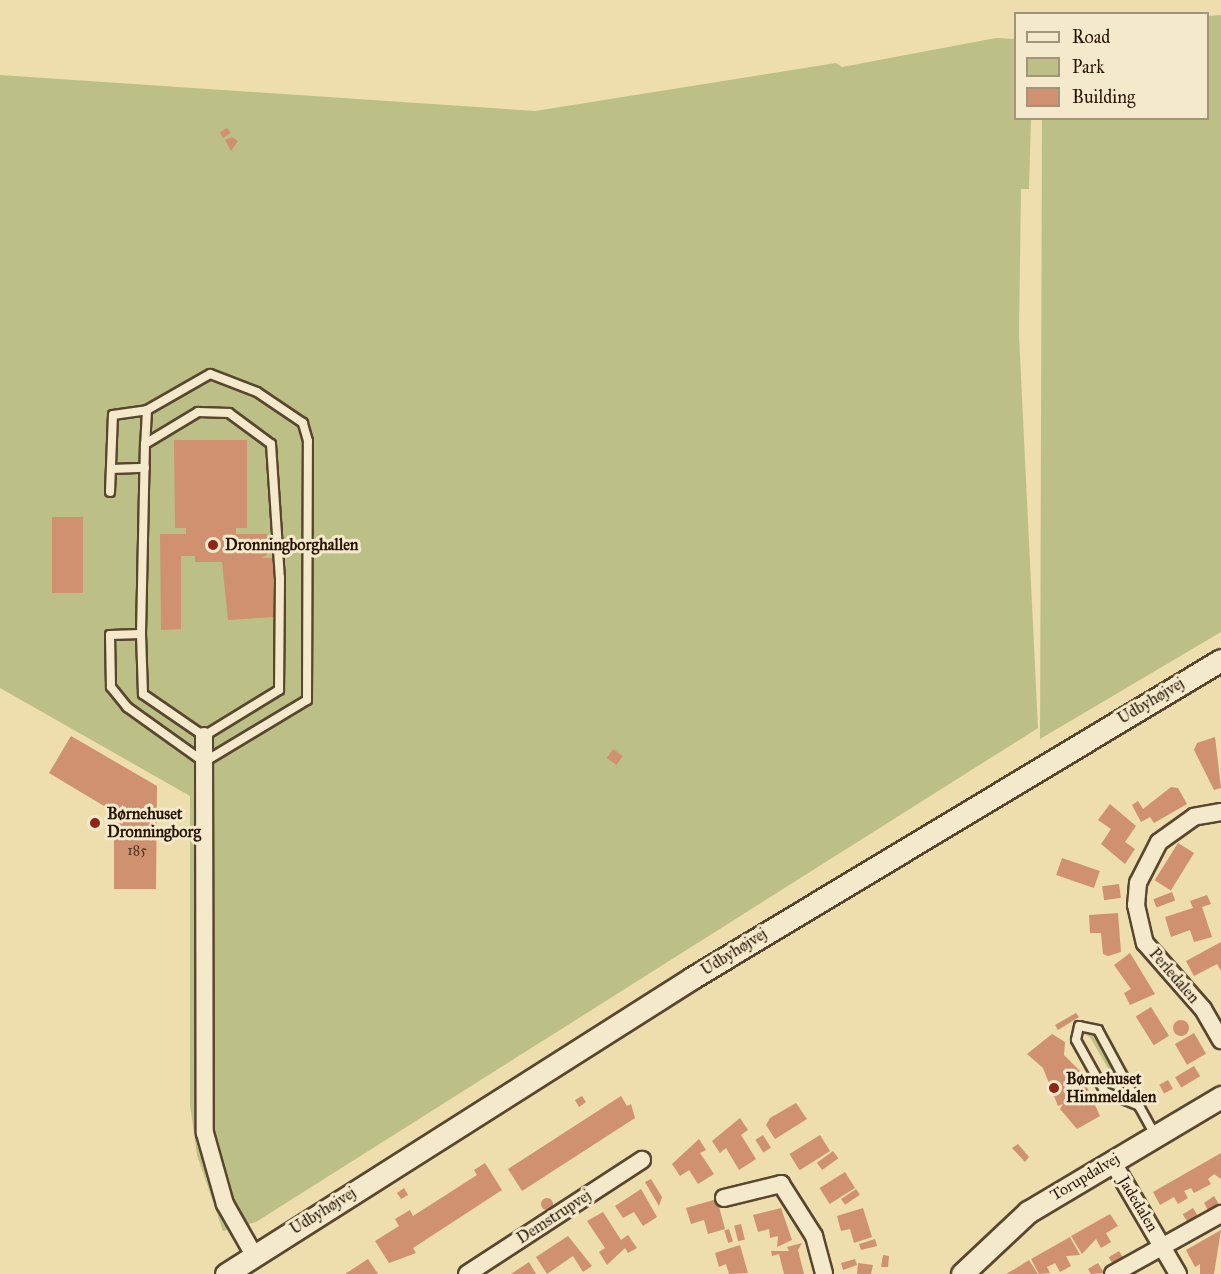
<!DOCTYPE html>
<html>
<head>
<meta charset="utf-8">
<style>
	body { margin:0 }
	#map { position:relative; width:1221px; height:1274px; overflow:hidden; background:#eeddad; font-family:"IM FELL Great Primer",serif }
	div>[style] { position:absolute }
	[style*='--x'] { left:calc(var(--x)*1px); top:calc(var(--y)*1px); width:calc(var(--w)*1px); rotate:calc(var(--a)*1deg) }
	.green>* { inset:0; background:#bcc087 }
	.building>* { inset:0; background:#cf9170; transform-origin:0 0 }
	.round { border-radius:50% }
	.roads { filter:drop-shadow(2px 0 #59462f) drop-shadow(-2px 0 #59462f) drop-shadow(0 2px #59462f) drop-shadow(0 -2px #59462f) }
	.service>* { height:8px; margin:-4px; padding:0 4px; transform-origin:4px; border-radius:4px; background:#f4e9ca }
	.minor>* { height:16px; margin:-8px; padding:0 8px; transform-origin:8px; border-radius:8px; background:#f4e9ca }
	.tertiary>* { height:21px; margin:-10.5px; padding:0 10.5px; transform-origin:10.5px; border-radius:10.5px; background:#f4e9ca }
	.dots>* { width:16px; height:16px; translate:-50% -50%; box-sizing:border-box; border:3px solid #f4e9ca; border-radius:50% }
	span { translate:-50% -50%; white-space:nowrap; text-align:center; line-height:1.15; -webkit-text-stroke:6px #f4e9ca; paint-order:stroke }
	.number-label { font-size:14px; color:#513320 }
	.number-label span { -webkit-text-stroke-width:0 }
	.poi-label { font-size:16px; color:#271405; font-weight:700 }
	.left { translate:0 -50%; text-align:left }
	.street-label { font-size:16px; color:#271405 }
	.legend { position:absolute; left:1014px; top:12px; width:195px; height:108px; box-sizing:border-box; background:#f4e9ca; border:2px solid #a2947b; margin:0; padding:8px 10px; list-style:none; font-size:18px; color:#271405 }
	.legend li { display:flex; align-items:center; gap:12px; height:30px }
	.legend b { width:30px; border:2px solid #a2947b }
</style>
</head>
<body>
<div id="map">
	<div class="green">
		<i style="clip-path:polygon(1221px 15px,1221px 632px,1040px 739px,1042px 119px,1208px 118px,1208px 16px)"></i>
		<i style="clip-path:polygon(996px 38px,1015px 39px,1016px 118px,1031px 119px,1029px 189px,1021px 189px,1019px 335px,1038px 728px,256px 1222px,223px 1231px,197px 1155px,190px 1105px,190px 796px,0 688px,0 75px,535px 111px,836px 63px,842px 67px)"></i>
		<i style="clip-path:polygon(1082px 1033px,1096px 1035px,1129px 1095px,1124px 1096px,1090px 1037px)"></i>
	</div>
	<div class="building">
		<i style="clip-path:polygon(227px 128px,231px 133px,223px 138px,220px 132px)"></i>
		<i style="clip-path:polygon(232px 137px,238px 141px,231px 151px,225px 140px)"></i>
		<i style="clip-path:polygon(174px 440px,247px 440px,247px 528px,236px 528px,236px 534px,267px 534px,267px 555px,261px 558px,273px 558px,274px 617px,228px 620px,222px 562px,195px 562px,195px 556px,181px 556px,181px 629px,161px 630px,160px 534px,186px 534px,186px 528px,175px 528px)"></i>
		<i style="left:52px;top:517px;width:31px;height:76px"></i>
		<i style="clip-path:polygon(71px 736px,157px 786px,156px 889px,114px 889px,114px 812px,49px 773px)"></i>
		<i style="clip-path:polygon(1215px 737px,1221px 788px,1214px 790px,1194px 750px,1197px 743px)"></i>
		<i style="left:613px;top:749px;width:12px;height:11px;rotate:35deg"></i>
		<i style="clip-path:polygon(1171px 787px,1178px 788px,1187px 804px,1154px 823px,1150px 817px,1141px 822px,1132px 805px,1138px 801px,1143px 809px)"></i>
		<i style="clip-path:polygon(1110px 804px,1136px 826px,1125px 842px,1135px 849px,1125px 864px,1101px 844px,1111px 829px,1098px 820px)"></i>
		<i style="left:1178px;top:843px;width:19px;height:44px;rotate:32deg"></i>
		<i style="left:1062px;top:858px;width:40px;height:18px;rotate:19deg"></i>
		<i style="left:1119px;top:884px;width:14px;height:17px;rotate:82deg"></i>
		<i style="left:1172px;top:892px;width:9px;height:20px;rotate:69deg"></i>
		<i style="clip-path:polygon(1207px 895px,1211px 904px,1202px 907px,1212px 937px,1194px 942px,1190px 930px,1171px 937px,1165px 917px,1193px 908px,1190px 901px)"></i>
		<i style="clip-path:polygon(1118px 913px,1121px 952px,1108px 956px,1103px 954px,1101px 933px,1090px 933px,1089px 915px)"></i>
		<i style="clip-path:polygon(1221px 942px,1221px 971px,1217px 964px,1194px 976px,1186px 961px)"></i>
		<i style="clip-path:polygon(1130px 953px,1155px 994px,1130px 1005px,1124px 993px,1131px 989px,1114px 965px)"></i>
		<i style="left:1151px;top:1007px;width:34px;height:18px;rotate:58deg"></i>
		<i style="clip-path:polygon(1076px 1013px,1079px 1017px,1058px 1030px,1055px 1025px)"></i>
		<i class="round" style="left:1173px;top:1020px;width:16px;height:16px"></i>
		<i style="left:1194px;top:1033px;width:24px;height:22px;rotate:60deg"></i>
		<i style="clip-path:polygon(1052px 1034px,1065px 1042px,1064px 1055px,1080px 1071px,1075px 1074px,1081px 1074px,1100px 1116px,1077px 1129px,1060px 1109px,1063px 1104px,1058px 1106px,1043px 1068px,1027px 1054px)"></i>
		<i style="left:1194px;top:1066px;width:12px;height:22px;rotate:59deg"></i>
		<i style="left:1168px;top:1080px;width:10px;height:10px;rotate:61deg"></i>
		<i style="clip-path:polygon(582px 1096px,586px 1102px,579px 1107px,575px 1100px)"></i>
		<i style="clip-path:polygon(621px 1096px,627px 1106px,631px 1104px,635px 1118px,522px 1191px,508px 1169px)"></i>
		<i style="clip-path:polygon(796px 1103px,807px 1119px,775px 1139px,766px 1125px,770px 1118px)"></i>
		<i style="clip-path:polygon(740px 1118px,748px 1130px,741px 1135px,756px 1159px,739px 1170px,726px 1148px,720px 1153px,712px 1141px)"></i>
		<i style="left:763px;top:1135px;width:15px;height:9px;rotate:58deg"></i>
		<i style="left:820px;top:1135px;width:19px;height:36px;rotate:58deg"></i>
		<i style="clip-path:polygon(699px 1139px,706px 1150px,700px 1153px,714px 1174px,698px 1184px,689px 1170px,680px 1176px,672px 1164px)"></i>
		<i style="clip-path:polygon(1018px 1144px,1029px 1157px,1025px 1162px,1012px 1148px)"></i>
		<i style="left:833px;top:1151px;width:9px;height:20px;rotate:54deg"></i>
		<i style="clip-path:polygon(1221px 1153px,1221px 1179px,1214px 1174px,1208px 1179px,1211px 1184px,1194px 1193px,1191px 1188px,1184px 1191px,1188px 1198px,1178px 1204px,1174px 1197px,1160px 1205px,1153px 1192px)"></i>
		<i style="clip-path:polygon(485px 1163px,502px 1190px,413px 1248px,416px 1253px,389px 1263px,375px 1241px,399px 1226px,395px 1219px,410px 1210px,413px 1216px,477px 1175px,474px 1170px)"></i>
		<i style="left:845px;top:1172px;width:19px;height:30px;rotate:58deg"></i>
		<i style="clip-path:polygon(651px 1179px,662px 1197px,659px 1206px,645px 1182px)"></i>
		<i style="clip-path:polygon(404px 1188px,408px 1195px,401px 1199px,397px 1193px)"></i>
		<i style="clip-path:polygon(641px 1189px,657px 1217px,643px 1226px,634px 1212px,623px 1218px,615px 1206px)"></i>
		<i style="left:856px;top:1189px;width:7px;height:18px;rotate:56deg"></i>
		<i style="clip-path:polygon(1214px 1196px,1220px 1206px,1209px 1212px,1204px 1203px)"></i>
		<i class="round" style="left:541px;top:1198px;width:12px;height:12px"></i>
		<i style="clip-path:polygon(717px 1199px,725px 1229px,708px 1234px,704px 1220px,691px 1224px,686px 1208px)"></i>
		<i style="clip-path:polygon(781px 1208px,792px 1240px,777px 1247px,778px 1236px,770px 1238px,769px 1229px,758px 1232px,753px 1215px)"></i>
		<i style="clip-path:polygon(863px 1208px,872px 1237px,854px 1243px,850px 1229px,841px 1231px,837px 1216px)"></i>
		<i style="left:1193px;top:1208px;width:12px;height:12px;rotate:59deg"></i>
		<i style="clip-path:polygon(603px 1212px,621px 1240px,628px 1235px,637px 1248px,628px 1253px,625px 1248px,607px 1265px,599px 1252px,605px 1248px,587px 1221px)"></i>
		<i style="clip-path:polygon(1110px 1214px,1118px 1226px,1106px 1233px,1111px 1242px,1101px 1248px,1096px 1239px,1082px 1254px,1071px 1236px)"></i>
		<i style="left:741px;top:1224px;width:16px;height:7px;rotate:76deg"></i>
		<i style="left:729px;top:1229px;width:13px;height:5px;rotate:72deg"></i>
		<i style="clip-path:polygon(1221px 1230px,1214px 1274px,1200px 1274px,1200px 1264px,1195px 1267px,1186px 1250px)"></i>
		<i style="clip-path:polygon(568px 1236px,592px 1266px,583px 1272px,573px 1256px,547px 1274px,536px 1257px)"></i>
		<i style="clip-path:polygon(1070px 1237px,1080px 1255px,1066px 1256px,1071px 1266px,1060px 1272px,1055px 1263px,1047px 1267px,1050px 1273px,1039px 1274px,1031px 1259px)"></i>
		<i style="clip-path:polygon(875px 1239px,877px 1246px,861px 1250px,859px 1244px)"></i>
		<i style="clip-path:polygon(802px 1243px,798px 1250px,804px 1274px,784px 1274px,779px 1254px,772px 1256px,771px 1251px,789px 1251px,787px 1247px)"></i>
		<i style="clip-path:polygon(740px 1245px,748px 1273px,729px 1274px,726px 1264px,719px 1267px,715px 1253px)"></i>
		<i style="left:1119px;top:1251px;width:12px;height:12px;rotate:59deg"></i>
		<i style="clip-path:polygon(883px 1255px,889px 1256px,888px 1267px,881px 1267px)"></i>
		<i style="clip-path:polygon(368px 1259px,378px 1274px,345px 1274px)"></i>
		<i style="clip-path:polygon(855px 1259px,857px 1265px,843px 1270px,841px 1263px)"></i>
		<i style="clip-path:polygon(1029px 1260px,1038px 1274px,1006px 1274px,1013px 1270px)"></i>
		<i style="clip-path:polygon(529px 1262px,536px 1274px,511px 1274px)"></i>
		<i style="clip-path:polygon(858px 1263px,873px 1265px,871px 1274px,857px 1274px)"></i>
		<i style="clip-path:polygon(1098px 1263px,1104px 1273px,1091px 1274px,1088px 1269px)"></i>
	</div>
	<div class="roads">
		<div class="service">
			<i style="--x:198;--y:412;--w:31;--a:2"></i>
			<i style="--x:229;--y:413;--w:52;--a:36.4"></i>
			<i style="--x:271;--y:444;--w:134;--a:86.2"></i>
			<i style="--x:280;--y:578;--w:112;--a:90.5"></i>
			<i style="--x:279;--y:690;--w:88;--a:148.5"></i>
			<i style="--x:204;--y:736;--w:74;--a:-145.5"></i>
			<i style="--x:143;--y:694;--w:60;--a:-91.9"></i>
			<i style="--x:141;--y:634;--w:190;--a:-88.8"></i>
			<i style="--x:145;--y:444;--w:62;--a:-31.1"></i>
			<i style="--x:111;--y:469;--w:34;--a:-2"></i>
			<i style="--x:110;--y:492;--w:77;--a:-87.8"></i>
			<i style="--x:113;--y:415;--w:34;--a:-8"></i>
			<i style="--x:141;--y:634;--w:31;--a:178"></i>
			<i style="--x:110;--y:635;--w:52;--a:88.9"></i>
			<i style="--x:111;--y:687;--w:26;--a:51"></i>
			<i style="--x:127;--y:707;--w:95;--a:35.5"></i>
			<i style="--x:204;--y:762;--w:120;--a:-31"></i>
			<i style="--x:307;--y:700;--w:259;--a:-89.8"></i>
			<i style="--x:308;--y:441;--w:19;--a:-106"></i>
			<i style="--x:303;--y:423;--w:55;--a:-146"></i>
			<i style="--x:257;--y:392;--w:50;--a:-159"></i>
			<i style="--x:210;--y:374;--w:73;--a:150.3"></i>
			<i style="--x:147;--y:410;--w:34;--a:93"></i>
			<i style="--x:1139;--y:1106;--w:86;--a:-118.3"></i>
			<i style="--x:1098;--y:1030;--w:19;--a:-168"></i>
			<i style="--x:1079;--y:1026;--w:14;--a:102"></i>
			<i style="--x:1076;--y:1040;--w:60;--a:60.9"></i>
			<i style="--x:1105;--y:1092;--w:37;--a:22"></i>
			<i style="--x:1139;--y:1106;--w:33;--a:61"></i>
		</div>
		<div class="minor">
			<i style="--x:204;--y:736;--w:397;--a:89.9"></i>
			<i style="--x:205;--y:1133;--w:74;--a:74.3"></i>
			<i style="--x:225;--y:1204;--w:59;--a:60.4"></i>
			<i style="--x:1221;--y:812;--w:27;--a:170"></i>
			<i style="--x:1194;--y:817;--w:43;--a:144.5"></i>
			<i style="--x:1159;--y:842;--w:46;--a:117.1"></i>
			<i style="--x:1138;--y:883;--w:22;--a:95"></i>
			<i style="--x:1136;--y:905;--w:39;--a:77"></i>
			<i style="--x:1145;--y:943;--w:88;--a:48.7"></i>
			<i style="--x:1203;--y:1009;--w:36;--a:60"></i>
			<i style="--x:1112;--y:1161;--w:131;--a:59.7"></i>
			<i style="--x:724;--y:1198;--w:59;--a:-13.8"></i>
			<i style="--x:781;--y:1184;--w:62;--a:57.6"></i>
			<i style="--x:814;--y:1236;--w:39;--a:75"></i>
			<i style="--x:467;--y:1274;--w:209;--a:-33.1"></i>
			<i style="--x:1113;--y:1274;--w:124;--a:-29.1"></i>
		</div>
		<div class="tertiary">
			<i style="--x:226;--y:1274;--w:552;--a:-32.42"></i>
			<i style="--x:692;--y:978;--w:617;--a:-31.01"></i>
			<i style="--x:962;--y:1274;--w:91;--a:-43.2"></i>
			<i style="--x:1028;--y:1212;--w:225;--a:-30.8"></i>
		</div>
	</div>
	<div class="dots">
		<i style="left:213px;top:545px;background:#8f2418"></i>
		<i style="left:95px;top:823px;background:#8f2418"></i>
		<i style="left:1054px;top:1088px;background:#8f2418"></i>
	</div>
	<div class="number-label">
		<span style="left:137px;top:851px">185</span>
	</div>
	<div class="poi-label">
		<span class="left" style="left:225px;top:545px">Dronningborghallen</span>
		<span class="left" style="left:107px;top:823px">Børnehuset<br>Dronningborg</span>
		<span class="left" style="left:1066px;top:1088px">Børnehuset<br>Himmeldalen</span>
	</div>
	<div class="street-label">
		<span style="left:1151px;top:701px;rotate:-31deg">Udbyhøjvej</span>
		<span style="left:734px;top:952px;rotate:-32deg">Udbyhøjvej</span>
		<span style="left:1174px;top:976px;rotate:49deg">Perledalen</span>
		<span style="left:1085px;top:1177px;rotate:-31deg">Torupdalvej</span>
		<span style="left:1138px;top:1204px;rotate:59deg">Jadedalen</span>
		<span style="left:323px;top:1211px;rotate:-32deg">Udbyhøjvej</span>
		<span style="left:554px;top:1217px;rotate:-33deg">Demstrupvej</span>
	</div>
	<ul class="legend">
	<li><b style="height:8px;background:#f4e9ca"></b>Road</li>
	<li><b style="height:16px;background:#bcc087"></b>Park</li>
	<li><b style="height:16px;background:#cf9170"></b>Building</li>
	</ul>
</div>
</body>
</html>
